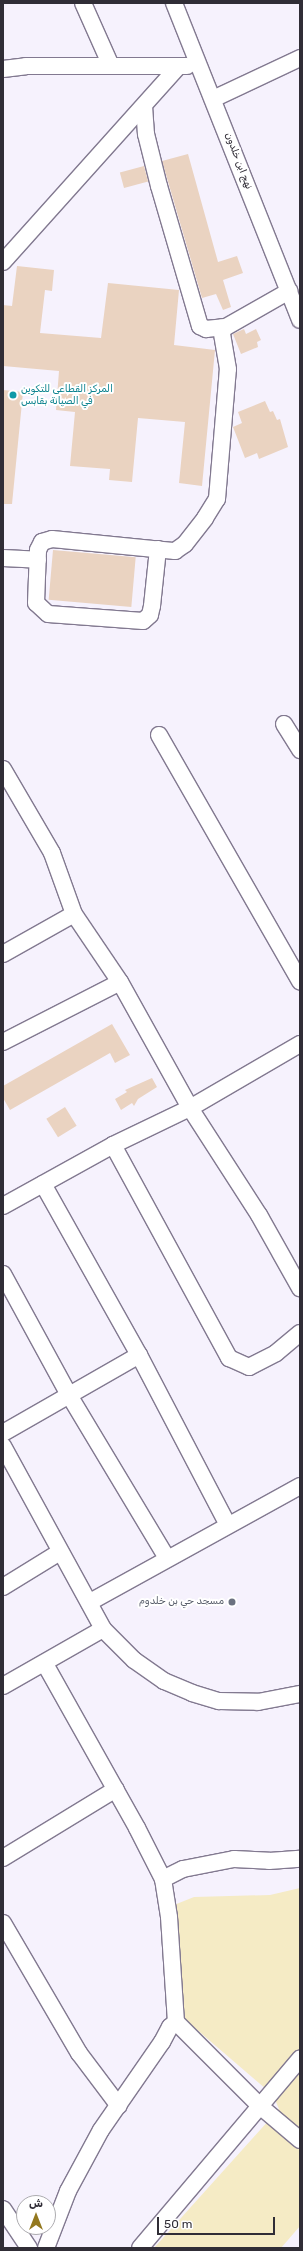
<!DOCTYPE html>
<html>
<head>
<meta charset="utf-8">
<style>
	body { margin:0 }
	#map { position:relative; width:303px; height:2251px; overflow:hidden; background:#f6f2fd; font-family:Rubik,Cairo,sans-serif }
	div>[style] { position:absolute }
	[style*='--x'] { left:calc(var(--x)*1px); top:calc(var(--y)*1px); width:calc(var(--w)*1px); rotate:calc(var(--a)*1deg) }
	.sand>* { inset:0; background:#f5ebc5 }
	.building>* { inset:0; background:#ead3c1; transform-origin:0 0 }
	.roads { filter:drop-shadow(1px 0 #827990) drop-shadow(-1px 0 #827990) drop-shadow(0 1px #827990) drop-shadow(0 -1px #827990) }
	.minor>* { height:16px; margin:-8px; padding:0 8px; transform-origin:8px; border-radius:8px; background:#fff }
	.dots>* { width:11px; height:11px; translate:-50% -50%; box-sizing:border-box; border:2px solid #fff; border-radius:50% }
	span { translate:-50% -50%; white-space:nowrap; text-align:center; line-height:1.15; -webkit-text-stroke:4px #fff; paint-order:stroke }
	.street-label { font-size:10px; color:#302d36 }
	.culture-label { font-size:10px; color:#0d838f }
	.left { translate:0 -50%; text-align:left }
	.worship-label { font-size:10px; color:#5b616d }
	.right { translate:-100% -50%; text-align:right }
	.frame { position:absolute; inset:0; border:4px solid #302d36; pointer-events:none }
	.north { position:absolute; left:16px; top:2195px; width:40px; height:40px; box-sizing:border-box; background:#fff; border:1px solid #acabaf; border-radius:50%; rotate:0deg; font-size:11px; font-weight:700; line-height:16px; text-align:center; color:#302d36 }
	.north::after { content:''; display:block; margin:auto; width:14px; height:18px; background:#93781f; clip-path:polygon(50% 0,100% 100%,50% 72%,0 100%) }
	.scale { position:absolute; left:157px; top:2217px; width:118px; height:18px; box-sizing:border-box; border:2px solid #302d36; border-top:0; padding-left:5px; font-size:12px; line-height:14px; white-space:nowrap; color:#302d36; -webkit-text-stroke:3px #fff; paint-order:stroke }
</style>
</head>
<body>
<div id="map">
	<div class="sand">
		<i style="clip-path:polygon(300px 1888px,300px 2226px,281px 2248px,154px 2248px,279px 2109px,273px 2095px,181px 2016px,174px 1905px,194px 1897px,270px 1895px)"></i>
	</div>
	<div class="building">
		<i style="clip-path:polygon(188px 154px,218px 262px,237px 256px,243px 273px,223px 280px,231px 307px,223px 310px,216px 294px,202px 298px,162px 161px)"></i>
		<i style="left:144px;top:166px;width:16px;height:25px;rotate:75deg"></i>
		<i style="clip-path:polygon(17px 266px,54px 270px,52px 291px,45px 290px,40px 333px,101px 338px,108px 283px,179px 290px,174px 345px,215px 350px,202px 486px,179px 483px,185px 422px,138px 418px,132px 482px,109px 480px,110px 469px,70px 466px,75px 412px,56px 410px,59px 371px,3px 366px,3px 305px,12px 306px)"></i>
		<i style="clip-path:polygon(244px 329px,246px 334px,256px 329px,261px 340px,257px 342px,258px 347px,241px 354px,233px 334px)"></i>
		<i style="clip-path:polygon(3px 390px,23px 392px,12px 504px,3px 504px)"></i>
		<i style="clip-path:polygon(265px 401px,270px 412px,273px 411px,277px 420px,280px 419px,288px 447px,259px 459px,257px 453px,245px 458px,233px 427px,242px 423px,238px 412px)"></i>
		<i style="left:53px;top:550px;width:83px;height:50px;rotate:5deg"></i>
		<i style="clip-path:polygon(112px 1024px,130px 1055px,115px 1063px,110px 1053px,10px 1110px,3px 1098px,3px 1086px)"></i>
		<i style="clip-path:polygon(152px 1078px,157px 1087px,138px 1099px,134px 1106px,132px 1103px,121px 1110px,115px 1099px,127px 1092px,125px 1090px)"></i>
		<i style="left:65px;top:1107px;width:22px;height:22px;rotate:58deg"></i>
	</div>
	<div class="roads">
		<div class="minor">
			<i style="--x:83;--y:3;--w:69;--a:66"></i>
			<i style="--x:174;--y:3;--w:341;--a:68.3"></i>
			<i style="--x:3;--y:69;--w:23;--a:-7"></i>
			<i style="--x:26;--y:66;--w:161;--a:0"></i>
			<i style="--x:213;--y:99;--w:96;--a:-25.2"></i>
			<i style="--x:144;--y:106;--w:28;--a:86"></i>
			<i style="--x:146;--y:134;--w:54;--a:76"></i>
			<i style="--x:159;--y:186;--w:146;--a:73.7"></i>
			<i style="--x:200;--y:326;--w:7;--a:27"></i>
			<i style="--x:206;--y:329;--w:20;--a:-6"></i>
			<i style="--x:226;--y:327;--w:73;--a:-29.7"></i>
			<i style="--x:3;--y:262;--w:263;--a:-48.1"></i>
			<i style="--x:158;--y:549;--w:57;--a:96"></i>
			<i style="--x:152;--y:606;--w:9;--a:103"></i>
			<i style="--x:150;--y:615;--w:9;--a:139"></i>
			<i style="--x:143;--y:621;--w:95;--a:-175.8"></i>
			<i style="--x:48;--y:614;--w:16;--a:-137"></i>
			<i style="--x:36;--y:603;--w:53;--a:-87.8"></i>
			<i style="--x:38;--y:550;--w:9;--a:-63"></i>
			<i style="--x:42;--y:542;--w:10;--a:-17"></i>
			<i style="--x:52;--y:539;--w:124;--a:5.6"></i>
			<i style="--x:175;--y:551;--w:12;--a:-35"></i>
			<i style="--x:185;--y:544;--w:33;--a:-52"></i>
			<i style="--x:205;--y:518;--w:22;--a:-58"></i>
			<i style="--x:217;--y:499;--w:130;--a:-85.2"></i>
			<i style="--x:228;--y:369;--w:42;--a:-99.7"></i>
			<i style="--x:3;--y:558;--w:35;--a:3"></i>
			<i style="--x:284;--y:724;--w:31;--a:58"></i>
			<i style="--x:159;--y:735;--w:284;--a:60.2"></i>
			<i style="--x:3;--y:769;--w:97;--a:59.7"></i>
			<i style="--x:52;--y:853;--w:65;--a:70.2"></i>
			<i style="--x:74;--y:914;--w:82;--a:55.9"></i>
			<i style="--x:120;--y:982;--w:144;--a:60.9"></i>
			<i style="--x:190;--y:1108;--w:127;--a:57.2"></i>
			<i style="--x:259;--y:1215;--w:84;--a:60.7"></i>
			<i style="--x:3;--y:954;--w:81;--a:-29.4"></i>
			<i style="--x:3;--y:1042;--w:131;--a:-27.1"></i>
			<i style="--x:113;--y:1145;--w:243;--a:61.4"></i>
			<i style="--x:229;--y:1358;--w:22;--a:24"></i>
			<i style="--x:249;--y:1367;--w:30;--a:-27"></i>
			<i style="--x:276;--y:1353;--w:31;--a:-40"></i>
			<i style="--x:43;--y:1184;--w:196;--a:60.7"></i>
			<i style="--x:139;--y:1355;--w:192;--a:62.4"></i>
			<i style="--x:3;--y:1206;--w:126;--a:-29"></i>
			<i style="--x:113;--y:1145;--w:85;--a:-25.7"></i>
			<i style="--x:190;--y:1108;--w:127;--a:-30.2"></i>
			<i style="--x:3;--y:1274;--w:138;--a:61.4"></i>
			<i style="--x:69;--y:1395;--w:190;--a:59"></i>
			<i style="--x:3;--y:1433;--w:157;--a:-29.8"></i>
			<i style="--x:3;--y:1446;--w:209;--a:61.3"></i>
			<i style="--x:103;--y:1629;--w:44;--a:45"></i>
			<i style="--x:134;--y:1660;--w:37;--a:35"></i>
			<i style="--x:164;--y:1681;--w:30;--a:23"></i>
			<i style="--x:192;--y:1693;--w:28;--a:17"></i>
			<i style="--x:219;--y:1701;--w:39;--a:1"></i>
			<i style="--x:258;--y:1702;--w:43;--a:-10.8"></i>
			<i style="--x:3;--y:1587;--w:67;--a:-31.6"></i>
			<i style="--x:90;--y:1602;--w:240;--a:-28.9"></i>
			<i style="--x:45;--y:1664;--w:188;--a:60.7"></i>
			<i style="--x:137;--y:1828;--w:57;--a:63"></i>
			<i style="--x:163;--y:1879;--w:38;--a:81"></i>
			<i style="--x:169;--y:1917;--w:105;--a:86.2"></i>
			<i style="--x:176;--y:2022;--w:120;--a:45"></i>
			<i style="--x:261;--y:2107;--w:51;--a:40.2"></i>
			<i style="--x:3;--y:1686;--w:115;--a:-29.7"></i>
			<i style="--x:3;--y:1858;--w:132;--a:-31.4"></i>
			<i style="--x:163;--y:1879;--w:22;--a:-27"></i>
			<i style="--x:183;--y:1869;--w:52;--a:-11.1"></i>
			<i style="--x:234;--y:1859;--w:35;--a:3"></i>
			<i style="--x:269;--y:1861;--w:31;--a:-4"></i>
			<i style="--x:3;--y:1923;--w:151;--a:59.7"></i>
			<i style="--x:79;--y:2053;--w:66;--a:53"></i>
			<i style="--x:3;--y:2209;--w:47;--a:56.3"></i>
			<i style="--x:46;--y:2248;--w:61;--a:-68.9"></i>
			<i style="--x:68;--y:2191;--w:69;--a:-61.6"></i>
			<i style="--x:101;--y:2130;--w:107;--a:-55.3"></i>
			<i style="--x:162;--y:2042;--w:17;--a:-62"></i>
			<i style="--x:170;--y:2027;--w:8;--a:-40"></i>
			<i style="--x:140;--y:2248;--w:248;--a:-49.8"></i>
		</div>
	</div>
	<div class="dots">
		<i style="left:13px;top:395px;background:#0f9aa8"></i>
		<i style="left:232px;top:1602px;background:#6b7280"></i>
	</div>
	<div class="street-label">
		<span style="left:238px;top:161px;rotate:69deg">نهج ابن خلدون</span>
	</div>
	<div class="culture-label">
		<span class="left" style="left:21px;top:395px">المركز القطاعى للتكوين<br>في الصيانة بقابس</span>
	</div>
	<div class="worship-label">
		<span class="right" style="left:224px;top:1602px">مسجد حي بن خلدوم</span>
	</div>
	<div class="frame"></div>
	<div class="north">ش</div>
	<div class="scale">50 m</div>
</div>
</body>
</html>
